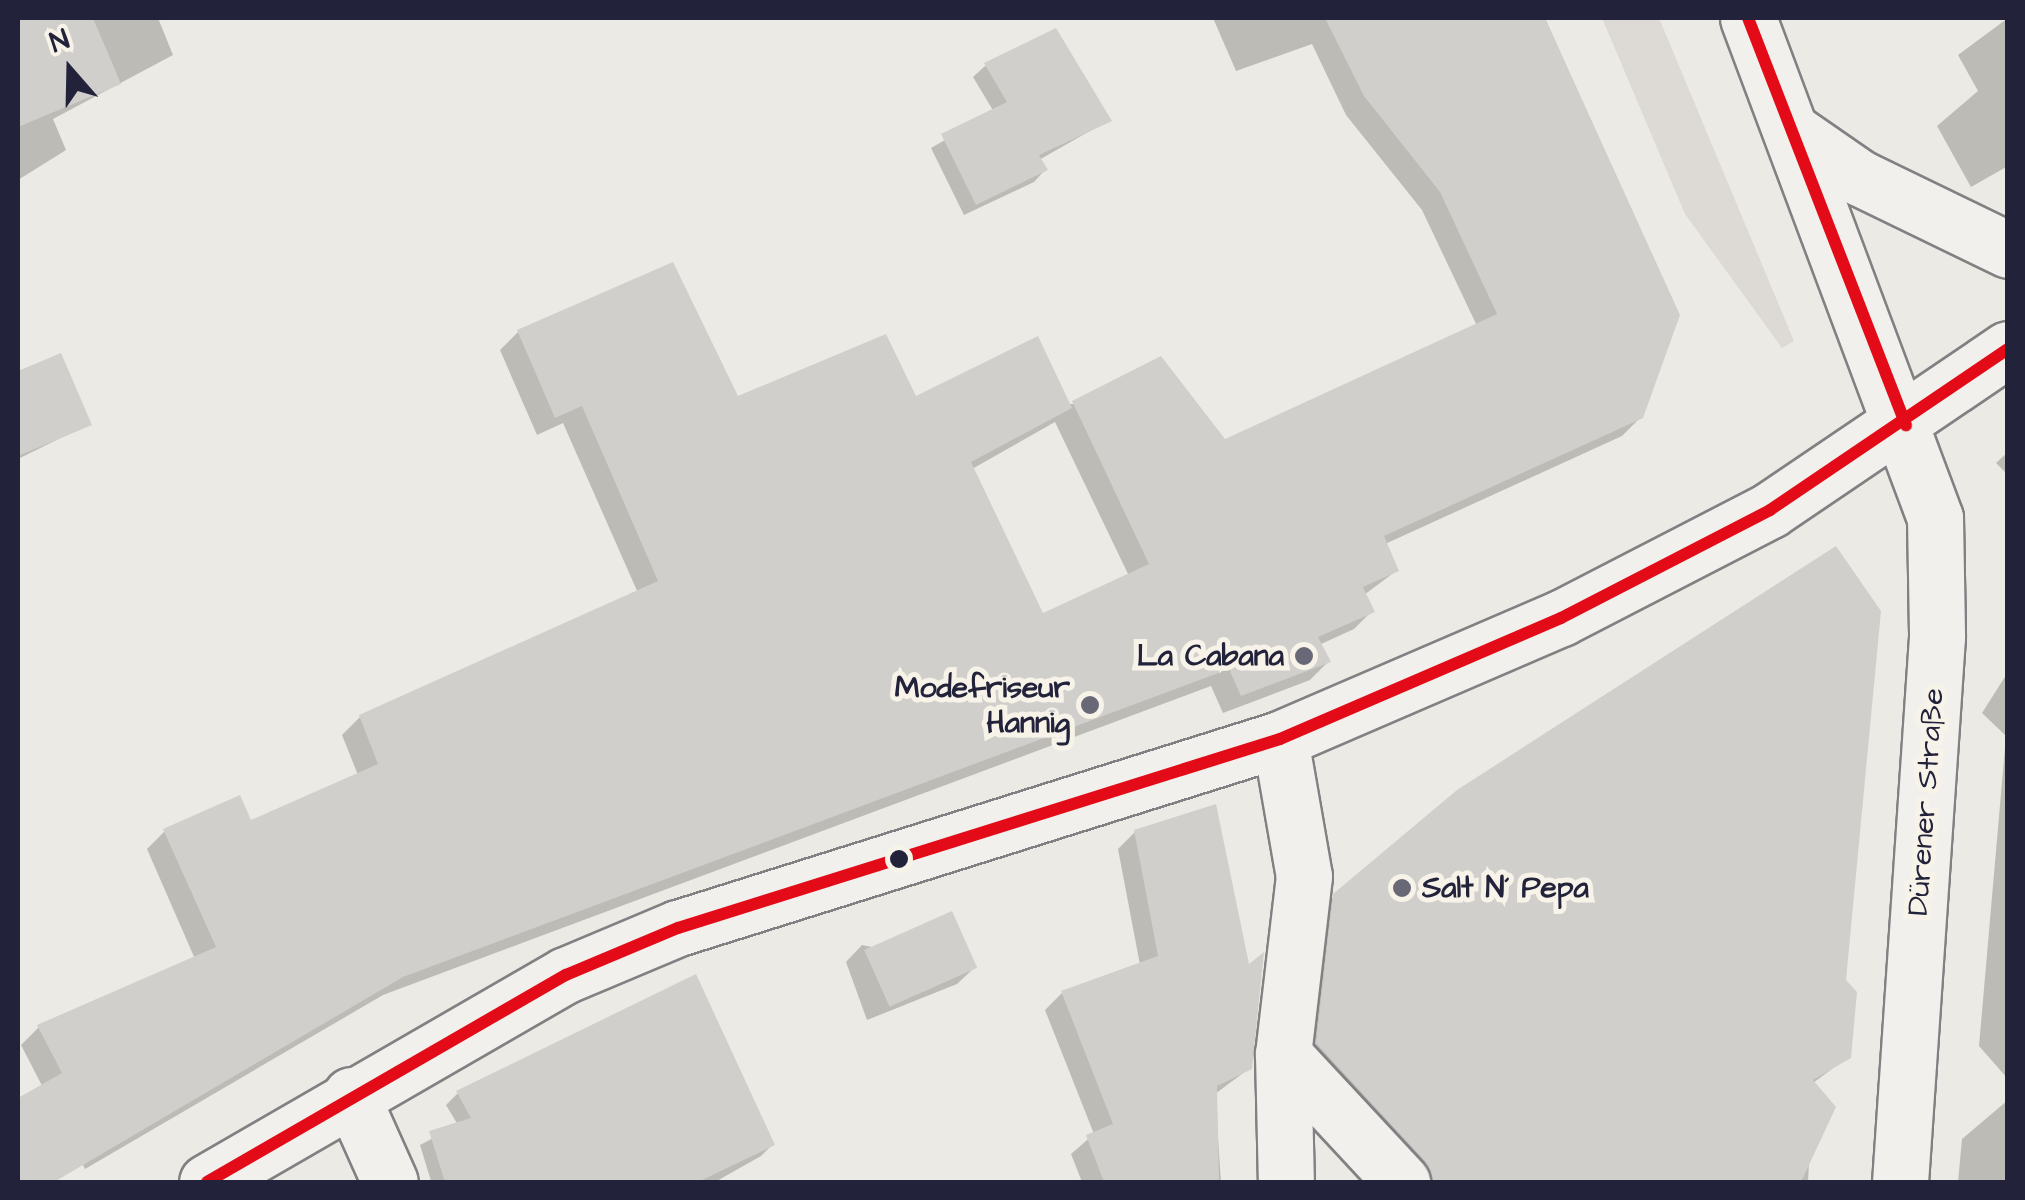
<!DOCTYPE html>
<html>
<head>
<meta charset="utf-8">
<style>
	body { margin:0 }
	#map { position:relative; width:2025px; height:1200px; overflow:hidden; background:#ebeae4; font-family:"Architects Daughter",sans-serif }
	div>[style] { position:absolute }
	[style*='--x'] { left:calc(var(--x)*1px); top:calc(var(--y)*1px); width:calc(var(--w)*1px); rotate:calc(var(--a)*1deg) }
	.green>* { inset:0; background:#dddad5 }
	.shadow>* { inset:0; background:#0003 }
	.building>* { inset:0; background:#d0cfcc; transform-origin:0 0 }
	.roads { filter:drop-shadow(2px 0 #818083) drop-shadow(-2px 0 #818083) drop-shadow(0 2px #818083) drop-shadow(0 -2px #818083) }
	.street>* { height:55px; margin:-27.5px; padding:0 27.5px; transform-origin:27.5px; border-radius:27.5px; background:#f1f0ec }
	.secondary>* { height:55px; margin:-27.5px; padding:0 27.5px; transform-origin:27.5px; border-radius:27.5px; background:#f1f0ec }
	.bus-1>* { height:12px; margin:-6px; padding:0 6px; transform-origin:6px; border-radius:6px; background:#e30b18 }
	.dots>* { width:28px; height:28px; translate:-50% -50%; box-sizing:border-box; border:5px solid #f7f3e8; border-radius:50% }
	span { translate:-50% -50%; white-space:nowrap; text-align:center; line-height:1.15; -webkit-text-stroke:10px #f7f3e8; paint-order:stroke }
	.poi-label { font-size:30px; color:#22223b; font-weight:700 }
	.right { translate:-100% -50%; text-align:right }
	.left { translate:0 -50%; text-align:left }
	.street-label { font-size:30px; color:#22223b }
	.frame { position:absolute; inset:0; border:20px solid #22223b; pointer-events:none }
	.north { position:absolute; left:20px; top:20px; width:100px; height:100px; -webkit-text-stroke:8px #f7f3e8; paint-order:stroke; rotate:340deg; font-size:28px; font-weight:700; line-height:40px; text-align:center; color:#22223b }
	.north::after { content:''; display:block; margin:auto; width:35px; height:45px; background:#22223b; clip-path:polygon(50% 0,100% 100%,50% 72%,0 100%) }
</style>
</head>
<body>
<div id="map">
	<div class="green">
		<i style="clip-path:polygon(1602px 18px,1659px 18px,1794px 341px,1782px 348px,1685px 214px)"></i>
	</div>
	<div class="shadow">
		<i style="clip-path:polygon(18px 18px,158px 18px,173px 55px,53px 119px,66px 150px,18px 180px)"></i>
		<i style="clip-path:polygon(evenodd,1213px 18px,1545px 18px,1677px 315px,1641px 417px,1622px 436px,1385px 544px,1396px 571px,1364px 595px,1372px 611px,1354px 629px,1319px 645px,1328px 662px,1310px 680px,1223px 713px,1211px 686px,383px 995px,85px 1169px,21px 1045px,39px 1027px,195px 959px,147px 849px,165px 831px,249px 823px,358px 775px,342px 735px,360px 717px,638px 593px,563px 423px,537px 435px,500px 350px,518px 332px,737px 400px,1073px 404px,1224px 442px,1477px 326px,1422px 210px,1346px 115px,1312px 44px,1236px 71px,1213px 18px,1055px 422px,1129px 576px,1042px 616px,972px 469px,1055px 422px)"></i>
		<i style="clip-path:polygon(2008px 18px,2008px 166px,1971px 187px,1937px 126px,1978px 91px,1958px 55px)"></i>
		<i style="clip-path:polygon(1055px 31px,1109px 120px,1039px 160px,1045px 170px,1034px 182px,964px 215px,931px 148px,994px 112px,973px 77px,985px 66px)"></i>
		<i style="clip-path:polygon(60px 356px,89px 424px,18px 459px,18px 374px)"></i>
		<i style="clip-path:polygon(2008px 452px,2008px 475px,1996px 463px)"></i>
		<i style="clip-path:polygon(2008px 672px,2008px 1079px,1979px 1046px,2006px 736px,1982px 713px)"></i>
		<i style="clip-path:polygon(1135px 832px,1250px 1068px,1215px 1094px,1221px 1182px,1082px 1182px,1071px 1154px,1094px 1134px,1045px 1010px,1062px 993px,1140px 965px,1118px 849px)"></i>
		<i style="clip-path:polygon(1335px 896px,1844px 980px,1848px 1057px,1813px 1083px,1808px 1182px,1414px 1182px,1304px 1057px,1321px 910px)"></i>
		<i style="clip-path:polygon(862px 945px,974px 968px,957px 984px,867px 1020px,846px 962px)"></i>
		<i style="clip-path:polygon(694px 977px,772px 1145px,761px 1156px,715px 1182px,423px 1182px,431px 1181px,420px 1145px,458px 1125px,446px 1105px,457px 1094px)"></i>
		<i style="clip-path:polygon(2008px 1100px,2008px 1182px,1958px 1182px,1962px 1139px)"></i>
	</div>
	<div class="building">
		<i style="clip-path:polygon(18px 18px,93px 18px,121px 84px,18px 127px)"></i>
		<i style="clip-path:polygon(1325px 18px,1545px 18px,1680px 315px,1643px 418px,1384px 536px,1399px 571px,1363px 587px,1375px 612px,1318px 637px,1331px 662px,1241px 696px,1229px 669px,403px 977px,54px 1182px,18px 1182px,18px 1098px,62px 1073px,37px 1025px,216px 947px,163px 829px,240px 795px,251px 820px,378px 764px,359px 715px,658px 581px,582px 406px,555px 418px,517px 330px,673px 262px,738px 396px,886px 334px,916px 396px,1038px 336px,1072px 408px,971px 462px,1043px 613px,1149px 564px,1072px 401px,1161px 356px,1225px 439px,1497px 314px,1440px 192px,1364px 96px)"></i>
		<i style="clip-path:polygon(1056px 28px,1112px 121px,1039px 155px,1048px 170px,976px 205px,941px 134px,1007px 102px,984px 63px)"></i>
		<i style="clip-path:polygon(61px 353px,92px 425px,18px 456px,18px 371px)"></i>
		<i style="clip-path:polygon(1836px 546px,1881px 611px,1846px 980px,1857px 992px,1851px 1058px,1813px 1080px,1836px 1107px,1801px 1182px,1432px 1182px,1425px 1161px,1316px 1043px,1333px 894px,1457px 790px)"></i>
		<i style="clip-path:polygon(1216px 804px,1249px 964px,1264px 952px,1252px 1069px,1217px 1086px,1219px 1182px,1104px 1182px,1086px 1135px,1113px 1124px,1061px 991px,1158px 956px,1134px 830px)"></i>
		<i style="left:952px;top:911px;width:62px;height:96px;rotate:66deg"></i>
		<i style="clip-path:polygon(696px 974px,775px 1145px,698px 1182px,445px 1182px,429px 1131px,471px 1118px,456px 1091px)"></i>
	</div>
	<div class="roads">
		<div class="street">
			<i style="--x:1792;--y:131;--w:83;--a:34.7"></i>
			<i style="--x:1860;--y:178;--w:165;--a:25.9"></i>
			<i style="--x:1280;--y:739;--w:139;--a:80.1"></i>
			<i style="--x:1304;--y:876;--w:179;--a:96.7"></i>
			<i style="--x:1283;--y:1054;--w:128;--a:88.7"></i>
			<i style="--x:1283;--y:1054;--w:175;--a:47.1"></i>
			<i style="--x:351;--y:1095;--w:95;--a:65.9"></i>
			<i style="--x:207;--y:1182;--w:414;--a:-30"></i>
			<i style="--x:566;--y:975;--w:121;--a:-22.8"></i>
			<i style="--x:678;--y:928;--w:631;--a:-17.43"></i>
			<i style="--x:1280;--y:739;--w:306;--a:-23.3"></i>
			<i style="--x:1561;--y:618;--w:235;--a:-27.3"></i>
			<i style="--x:1770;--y:510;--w:287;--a:-34.1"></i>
		</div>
		<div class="secondary">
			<i style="--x:1748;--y:18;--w:534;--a:69.49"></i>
			<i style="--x:1935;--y:518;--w:119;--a:89"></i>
			<i style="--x:1937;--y:637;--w:546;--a:93.88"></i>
		</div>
	</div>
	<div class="bus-1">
		<i style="--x:1748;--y:18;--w:437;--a:68.8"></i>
		<i style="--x:207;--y:1182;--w:414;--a:-30"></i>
		<i style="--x:566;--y:975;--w:121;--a:-22.8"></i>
		<i style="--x:678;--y:928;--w:631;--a:-17.43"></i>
		<i style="--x:1280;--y:739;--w:306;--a:-23.3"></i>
		<i style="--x:1561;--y:618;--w:235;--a:-27.3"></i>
		<i style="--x:1770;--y:510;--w:287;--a:-34.1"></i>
	</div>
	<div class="dots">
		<i style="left:1304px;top:656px;background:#686876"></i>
		<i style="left:1090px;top:705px;background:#686876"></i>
		<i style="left:899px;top:859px;background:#22223b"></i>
		<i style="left:1402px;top:888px;background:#686876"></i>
	</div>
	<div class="poi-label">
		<span class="right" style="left:1284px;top:656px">La Cabana</span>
		<span class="right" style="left:1070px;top:705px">Modefriseur<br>Hannig</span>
		<span class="left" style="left:1422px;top:888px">Salt N´ Pepa</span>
	</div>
	<div class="street-label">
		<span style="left:1926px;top:802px;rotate:-86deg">Dürener Straße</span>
	</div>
	<div class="frame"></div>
	<div class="north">N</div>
</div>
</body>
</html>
